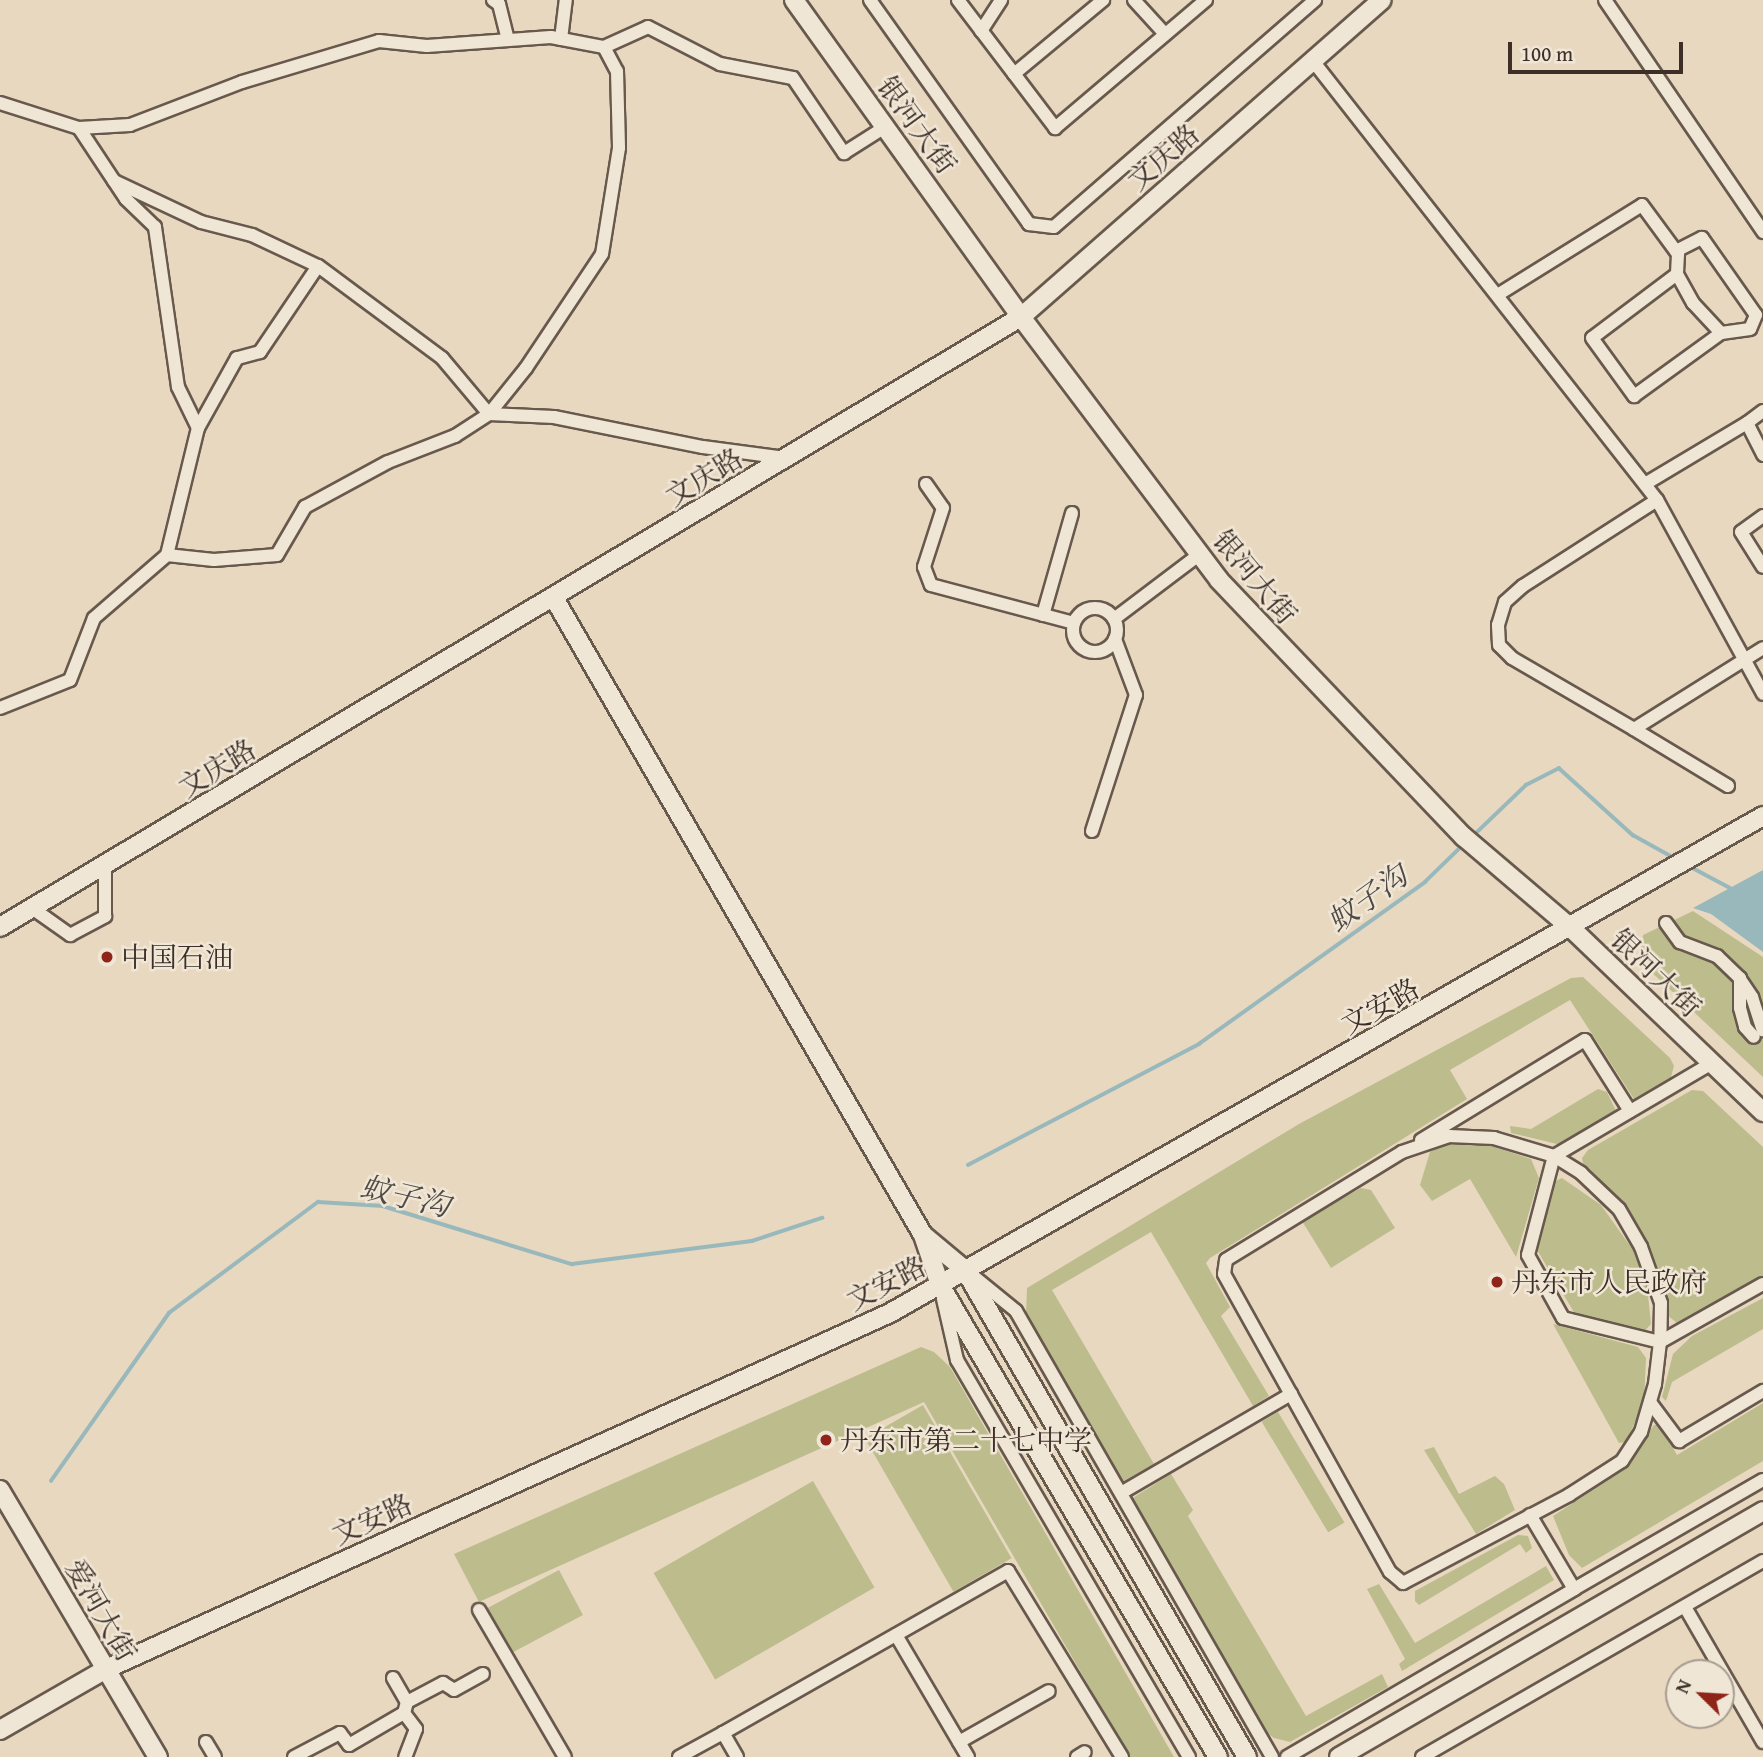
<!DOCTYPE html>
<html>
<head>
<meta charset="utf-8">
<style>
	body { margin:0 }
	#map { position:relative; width:1763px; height:1757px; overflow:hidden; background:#e8d8c0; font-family:"Gentium Book Plus","Noto Serif SC",serif }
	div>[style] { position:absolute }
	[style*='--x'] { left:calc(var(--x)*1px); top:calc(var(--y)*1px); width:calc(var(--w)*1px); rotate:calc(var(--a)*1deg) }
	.green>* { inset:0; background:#bdbc8d; transform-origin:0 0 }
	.water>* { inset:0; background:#99b8bb }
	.stream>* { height:3.5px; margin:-1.75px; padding:0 1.75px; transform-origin:1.75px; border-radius:1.75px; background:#99b8bb }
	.roads { filter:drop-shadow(2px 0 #68594d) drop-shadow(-2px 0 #68594d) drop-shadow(0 2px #68594d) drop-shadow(0 -2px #68594d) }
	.street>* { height:12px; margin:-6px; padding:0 6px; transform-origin:6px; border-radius:6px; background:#f0e6d6 }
	.street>.ring { margin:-6px; padding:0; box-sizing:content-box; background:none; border:12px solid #f0e6d6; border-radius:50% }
	.secondary>* { height:18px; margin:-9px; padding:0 9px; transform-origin:9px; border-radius:9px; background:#f0e6d6 }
	.dots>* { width:19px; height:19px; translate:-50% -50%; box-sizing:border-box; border:4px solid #f0e6d6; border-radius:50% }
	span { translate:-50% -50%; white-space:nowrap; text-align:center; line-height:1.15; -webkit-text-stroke:5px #f0e6d6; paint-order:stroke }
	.street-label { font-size:28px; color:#3d2f27 }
	.poi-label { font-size:28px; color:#3d2f27 }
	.left { translate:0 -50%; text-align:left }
	.water-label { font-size:30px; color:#4f4a45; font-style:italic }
	.north { position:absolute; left:1665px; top:1659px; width:70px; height:70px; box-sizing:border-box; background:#f0e6d6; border:2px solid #a89d90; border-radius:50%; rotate:294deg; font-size:19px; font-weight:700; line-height:28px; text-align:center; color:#3d2f27 }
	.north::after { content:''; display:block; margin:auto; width:24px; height:32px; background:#8f2418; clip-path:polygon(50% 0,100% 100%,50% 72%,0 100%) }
	.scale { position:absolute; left:1508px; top:42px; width:175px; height:32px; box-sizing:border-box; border:4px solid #3d2f27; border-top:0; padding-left:9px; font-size:21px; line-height:24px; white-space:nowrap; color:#3d2f27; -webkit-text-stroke:5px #f0e6d6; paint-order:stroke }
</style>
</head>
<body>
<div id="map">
	<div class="green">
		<i style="clip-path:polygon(1693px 911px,1763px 957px,1763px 1077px,1645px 966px,1640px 951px,1643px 935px)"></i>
		<i style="clip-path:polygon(1583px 977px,1670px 1058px,1674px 1066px,1671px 1077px,1634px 1099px,1570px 1000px,1450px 1070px,1467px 1099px,1210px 1258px,1206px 1263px,1230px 1307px,1221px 1316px,1269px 1396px,1253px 1406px,1151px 1232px,1052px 1290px,1154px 1464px,1120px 1483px,1026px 1316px,1027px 1288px,1299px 1124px,1571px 978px)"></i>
		<i style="clip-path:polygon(1598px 1089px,1607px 1092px,1616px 1111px,1561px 1145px,1511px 1133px,1510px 1126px,1531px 1129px)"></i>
		<i style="clip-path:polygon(1692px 1090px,1703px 1091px,1763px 1147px,1763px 1278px,1691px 1321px,1677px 1323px,1667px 1315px,1662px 1280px,1651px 1251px,1634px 1223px,1584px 1169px,1582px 1158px,1588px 1150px)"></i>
		<i style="clip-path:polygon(1445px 1144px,1485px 1144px,1531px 1159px,1539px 1178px,1516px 1257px,1470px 1179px,1432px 1201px,1420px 1185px,1430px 1152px)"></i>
		<i style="clip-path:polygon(1562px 1178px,1601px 1205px,1633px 1250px,1647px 1285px,1651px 1324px,1643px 1333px,1575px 1314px,1537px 1250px,1535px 1245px,1553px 1182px)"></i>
		<i style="clip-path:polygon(1361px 1188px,1371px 1190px,1395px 1228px,1331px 1268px,1302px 1221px)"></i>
		<i style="clip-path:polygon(1763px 1298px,1763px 1329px,1672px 1382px,1666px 1401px,1662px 1397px,1673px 1354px,1692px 1336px)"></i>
		<i style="clip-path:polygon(1553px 1324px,1638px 1347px,1646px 1358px,1644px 1402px,1626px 1442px,1619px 1443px)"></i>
		<i style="clip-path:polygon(921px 1347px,934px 1352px,950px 1367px,1174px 1757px,1130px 1757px,924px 1402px,479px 1602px,454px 1554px)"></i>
		<i style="clip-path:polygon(1763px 1403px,1763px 1461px,1582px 1568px,1569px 1555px,1553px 1516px,1624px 1470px,1654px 1425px,1660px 1424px,1677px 1455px)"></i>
		<i style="left:923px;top:1405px;width:177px;height:67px;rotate:60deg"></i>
		<i style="left:1278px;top:1412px;width:129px;height:19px;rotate:59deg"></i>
		<i style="clip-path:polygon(1434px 1447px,1459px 1494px,1495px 1476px,1504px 1484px,1515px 1510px,1476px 1534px,1424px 1450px)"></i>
		<i style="clip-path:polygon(1171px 1474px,1193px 1510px,1188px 1516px,1306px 1716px,1382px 1674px,1388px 1687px,1290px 1742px,1274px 1738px,1261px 1729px,1131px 1499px)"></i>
		<i style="left:813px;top:1481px;width:123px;height:184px;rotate:60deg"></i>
		<i style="clip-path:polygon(1518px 1535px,1528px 1536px,1532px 1548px,1526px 1553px,1520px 1544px,1419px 1605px,1415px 1601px,1415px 1591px)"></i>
		<i style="clip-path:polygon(1546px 1566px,1554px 1580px,1402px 1671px,1399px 1664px,1405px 1659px,1367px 1589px,1379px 1584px,1415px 1643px)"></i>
		<i style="left:559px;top:1570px;width:51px;height:83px;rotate:62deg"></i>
	</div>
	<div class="water">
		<i style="clip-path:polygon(1763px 870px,1763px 952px,1711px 914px,1693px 908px)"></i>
	</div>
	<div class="stream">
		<i style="--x:1472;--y:837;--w:75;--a:-43.9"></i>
		<i style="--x:1526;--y:785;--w:37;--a:-27"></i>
		<i style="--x:1559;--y:768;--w:100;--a:42.2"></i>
		<i style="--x:1633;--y:835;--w:49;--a:29.2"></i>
		<i style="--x:1689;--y:866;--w:49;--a:28.1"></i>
		<i style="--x:968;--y:1165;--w:261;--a:-27.6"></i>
		<i style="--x:1199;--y:1044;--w:278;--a:-35.6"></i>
		<i style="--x:1425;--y:882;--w:54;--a:-44.3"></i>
		<i style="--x:51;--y:1481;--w:205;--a:-54.9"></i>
		<i style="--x:169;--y:1313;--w:186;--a:-36.7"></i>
		<i style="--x:318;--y:1202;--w:65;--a:3.5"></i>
		<i style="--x:383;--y:1206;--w:198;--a:17.1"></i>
		<i style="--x:572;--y:1264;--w:181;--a:-7.3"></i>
		<i style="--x:752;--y:1241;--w:74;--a:-18.2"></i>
	</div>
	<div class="roads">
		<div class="street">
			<i style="--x:493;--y:0;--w:7;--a:34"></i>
			<i style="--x:499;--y:4;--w:37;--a:76"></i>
			<i style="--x:870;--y:0;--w:275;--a:54.6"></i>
			<i style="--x:1029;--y:224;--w:25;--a:7"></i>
			<i style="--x:1054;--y:227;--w:346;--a:-41"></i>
			<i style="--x:958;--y:0;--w:161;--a:52.8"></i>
			<i style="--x:1055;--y:128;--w:198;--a:-40.3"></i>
			<i style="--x:1134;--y:0;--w:46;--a:47.6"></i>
			<i style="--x:1605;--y:0;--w:281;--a:55.7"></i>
			<i style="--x:981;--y:31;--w:37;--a:-57"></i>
			<i style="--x:561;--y:39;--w:39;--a:-83"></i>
			<i style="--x:604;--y:47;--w:48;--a:-24.4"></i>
			<i style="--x:648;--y:27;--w:81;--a:27.2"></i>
			<i style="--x:720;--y:64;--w:74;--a:10.9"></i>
			<i style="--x:793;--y:78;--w:91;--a:55.8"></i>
			<i style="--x:844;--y:153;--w:49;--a:-32.4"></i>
			<i style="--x:1313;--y:61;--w:558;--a:51.92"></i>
			<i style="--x:1657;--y:500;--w:221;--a:61.3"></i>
			<i style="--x:1014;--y:74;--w:116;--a:-39.7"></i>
			<i style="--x:0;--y:103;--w:83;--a:17.6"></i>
			<i style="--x:79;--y:128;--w:51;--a:-3.4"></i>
			<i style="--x:130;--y:125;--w:120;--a:-21"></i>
			<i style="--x:242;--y:82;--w:143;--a:-16.7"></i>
			<i style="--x:379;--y:41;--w:48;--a:5.9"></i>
			<i style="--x:427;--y:46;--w:124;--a:-4.2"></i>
			<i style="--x:551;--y:37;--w:54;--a:10.7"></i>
			<i style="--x:604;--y:47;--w:27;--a:62"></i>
			<i style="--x:617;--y:71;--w:77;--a:88.5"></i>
			<i style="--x:619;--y:148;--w:107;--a:99.1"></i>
			<i style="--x:602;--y:254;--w:137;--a:123.7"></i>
			<i style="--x:526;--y:368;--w:59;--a:128.8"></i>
			<i style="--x:489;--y:414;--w:65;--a:2.6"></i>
			<i style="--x:554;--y:417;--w:152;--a:11.4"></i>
			<i style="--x:703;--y:447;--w:83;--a:7.6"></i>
			<i style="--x:114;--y:181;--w:96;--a:25.2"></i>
			<i style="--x:201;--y:222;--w:53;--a:14.3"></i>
			<i style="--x:252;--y:235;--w:73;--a:25.2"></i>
			<i style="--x:318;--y:266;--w:104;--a:124"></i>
			<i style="--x:260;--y:352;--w:24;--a:165"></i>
			<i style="--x:237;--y:358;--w:80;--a:119.1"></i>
			<i style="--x:1676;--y:251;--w:29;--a:-27"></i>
			<i style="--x:1702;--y:238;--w:94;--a:55"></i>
			<i style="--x:1756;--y:315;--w:15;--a:113"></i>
			<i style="--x:1750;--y:329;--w:29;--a:172"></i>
			<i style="--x:1499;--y:294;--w:168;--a:-31.9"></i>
			<i style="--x:1642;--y:205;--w:61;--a:53.7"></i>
			<i style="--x:1678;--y:254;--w:20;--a:93"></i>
			<i style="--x:1677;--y:274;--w:106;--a:143"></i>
			<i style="--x:1592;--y:338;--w:72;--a:54.1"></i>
			<i style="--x:1634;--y:396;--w:107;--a:-35.9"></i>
			<i style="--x:1721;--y:333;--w:41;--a:-133"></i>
			<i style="--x:1693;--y:303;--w:33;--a:-119"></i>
			<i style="--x:1747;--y:423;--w:20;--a:-37"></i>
			<i style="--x:926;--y:484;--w:29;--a:55"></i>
			<i style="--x:943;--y:508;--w:62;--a:107.9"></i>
			<i style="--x:924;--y:567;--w:19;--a:69"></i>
			<i style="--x:931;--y:585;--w:148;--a:14.9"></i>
			<i style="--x:1645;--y:484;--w:119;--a:-30.9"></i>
			<i style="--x:1747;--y:423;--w:36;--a:63"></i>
			<i style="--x:1763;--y:516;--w:27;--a:144"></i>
			<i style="--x:1741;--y:532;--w:41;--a:57.8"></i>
			<i style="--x:167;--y:555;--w:47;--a:6.1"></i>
			<i style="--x:214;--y:560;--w:63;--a:-4.5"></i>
			<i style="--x:277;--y:555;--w:56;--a:-59.7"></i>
			<i style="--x:305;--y:507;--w:94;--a:-28.5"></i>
			<i style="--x:388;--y:462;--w:72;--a:-21.2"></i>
			<i style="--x:455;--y:436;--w:40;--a:-32.9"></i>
			<i style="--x:489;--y:414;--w:73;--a:-130"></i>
			<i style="--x:442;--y:358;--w:154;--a:-143.4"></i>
			<i class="ring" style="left:1073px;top:608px;width:32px;height:32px"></i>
			<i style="--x:1043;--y:615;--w:106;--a:-74.1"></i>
			<i style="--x:1114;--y:619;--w:108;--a:-37.1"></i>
			<i style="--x:0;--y:708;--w:75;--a:-21.8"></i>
			<i style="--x:70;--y:680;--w:66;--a:-68.8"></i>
			<i style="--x:94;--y:618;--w:96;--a:-40.8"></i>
			<i style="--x:167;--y:555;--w:131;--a:-76.3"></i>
			<i style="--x:198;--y:428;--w:46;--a:-116"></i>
			<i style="--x:178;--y:387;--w:162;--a:-98.2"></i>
			<i style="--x:155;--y:227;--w:40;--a:-136"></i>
			<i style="--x:126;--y:199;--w:85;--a:-123.5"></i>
			<i style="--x:1634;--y:729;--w:141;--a:-149.8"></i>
			<i style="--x:1512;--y:658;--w:18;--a:-135"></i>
			<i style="--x:1499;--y:645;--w:20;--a:-93"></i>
			<i style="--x:1498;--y:625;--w:24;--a:-73"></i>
			<i style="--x:1505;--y:602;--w:24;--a:-42"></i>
			<i style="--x:1523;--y:586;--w:159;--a:-32.7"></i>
			<i style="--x:1728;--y:786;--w:110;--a:-148.8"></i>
			<i style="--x:1634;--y:729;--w:152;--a:-32.1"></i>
			<i style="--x:1092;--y:831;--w:143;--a:-72.1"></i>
			<i style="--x:1136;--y:695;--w:60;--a:-110.6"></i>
			<i style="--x:32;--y:908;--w:47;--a:35.4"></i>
			<i style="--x:70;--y:935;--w:40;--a:-28"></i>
			<i style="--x:105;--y:916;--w:51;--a:-90"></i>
			<i style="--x:1666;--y:923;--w:24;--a:54"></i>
			<i style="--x:1680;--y:942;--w:40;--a:21"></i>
			<i style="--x:1717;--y:956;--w:32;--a:44"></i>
			<i style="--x:1740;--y:978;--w:30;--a:90"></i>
			<i style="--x:1740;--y:1008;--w:20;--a:75"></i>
			<i style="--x:1745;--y:1027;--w:13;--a:48"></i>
			<i style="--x:1740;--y:979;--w:22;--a:56"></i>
			<i style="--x:1752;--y:997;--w:35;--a:72"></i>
			<i style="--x:1712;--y:1063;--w:183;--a:149.5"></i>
			<i style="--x:1554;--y:1156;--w:63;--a:-163.3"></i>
			<i style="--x:1494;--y:1138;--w:45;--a:-177.5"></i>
			<i style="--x:1449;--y:1136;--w:50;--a:161.2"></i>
			<i style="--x:1402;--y:1152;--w:206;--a:148.5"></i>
			<i style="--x:1226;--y:1260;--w:14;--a:98"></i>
			<i style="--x:1224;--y:1274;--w:341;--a:60.9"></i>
			<i style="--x:1390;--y:1572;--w:17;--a:40"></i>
			<i style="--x:1403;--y:1583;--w:188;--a:-27.9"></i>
			<i style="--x:1569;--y:1495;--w:63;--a:-32.7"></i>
			<i style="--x:1622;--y:1461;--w:35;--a:-57"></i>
			<i style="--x:1641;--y:1432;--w:50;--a:-73.7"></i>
			<i style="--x:1655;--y:1384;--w:42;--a:-83.2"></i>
			<i style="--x:1660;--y:1342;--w:118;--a:-29.4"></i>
			<i style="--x:1421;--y:1140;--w:192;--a:-31.4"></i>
			<i style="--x:1585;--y:1040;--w:84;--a:57.6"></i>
			<i style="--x:1554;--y:1156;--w:32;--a:32"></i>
			<i style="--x:1581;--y:1173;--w:52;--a:43.5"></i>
			<i style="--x:1619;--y:1209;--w:44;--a:59.9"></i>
			<i style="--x:1641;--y:1247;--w:59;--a:70.3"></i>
			<i style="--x:1661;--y:1303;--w:39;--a:91"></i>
			<i style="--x:1660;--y:1342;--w:100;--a:-166.1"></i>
			<i style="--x:1563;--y:1318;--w:72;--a:-119.1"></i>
			<i style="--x:1528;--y:1255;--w:102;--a:-75.3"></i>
			<i style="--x:973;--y:1276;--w:55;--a:39.1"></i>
			<i style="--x:1016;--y:1311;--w:514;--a:60.14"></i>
			<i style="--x:943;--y:1299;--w:63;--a:77.1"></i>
			<i style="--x:957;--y:1360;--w:460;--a:59.7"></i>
			<i style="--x:1650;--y:1402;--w:49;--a:53.4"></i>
			<i style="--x:1679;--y:1441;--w:98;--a:-30.8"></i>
			<i style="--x:1121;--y:1493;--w:197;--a:-30.2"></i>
			<i style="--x:1574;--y:1589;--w:218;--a:-30"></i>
			<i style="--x:1685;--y:1607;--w:156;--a:60"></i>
			<i style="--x:479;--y:1610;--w:170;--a:59.7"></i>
			<i style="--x:896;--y:1635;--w:142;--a:59.5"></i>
			<i style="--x:393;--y:1678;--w:28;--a:60"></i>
			<i style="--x:407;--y:1702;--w:11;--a:105"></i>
			<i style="--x:404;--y:1713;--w:20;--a:53"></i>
			<i style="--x:416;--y:1729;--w:30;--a:111"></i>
			<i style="--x:407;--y:1702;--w:41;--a:-27.8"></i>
			<i style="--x:443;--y:1683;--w:13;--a:32"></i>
			<i style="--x:454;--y:1690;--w:33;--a:-29"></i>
			<i style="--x:206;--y:1742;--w:17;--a:59"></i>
			<i style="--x:959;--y:1742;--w:103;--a:-29.5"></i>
			<i style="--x:294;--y:1757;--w:52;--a:-27.6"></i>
			<i style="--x:340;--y:1733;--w:15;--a:53"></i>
			<i style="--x:349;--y:1745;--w:64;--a:-30.2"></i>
			<i style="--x:679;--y:1757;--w:50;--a:-28.6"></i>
			<i style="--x:737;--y:1757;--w:28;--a:-120"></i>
			<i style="--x:723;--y:1733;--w:328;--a:-29.6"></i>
			<i style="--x:1008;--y:1571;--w:218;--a:58.5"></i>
			<i style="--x:1077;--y:1757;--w:9;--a:-32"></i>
			<i style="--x:1287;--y:1757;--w:333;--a:-30.3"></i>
			<i style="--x:1574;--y:1589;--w:86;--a:-120.7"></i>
			<i style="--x:1422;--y:1757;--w:393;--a:-29.9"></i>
		</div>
		<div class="secondary">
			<i style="--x:794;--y:0;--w:390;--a:54.4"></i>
			<i style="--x:1021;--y:317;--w:329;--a:53"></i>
			<i style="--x:1219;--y:580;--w:355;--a:46.4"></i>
			<i style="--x:1464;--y:837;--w:140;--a:40.4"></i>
			<i style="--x:1571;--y:928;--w:266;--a:43.8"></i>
			<i style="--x:554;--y:598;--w:736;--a:59.92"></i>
			<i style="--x:0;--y:927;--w:1189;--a:-30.86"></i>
			<i style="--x:1021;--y:317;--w:480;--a:-41.3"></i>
			<i style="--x:0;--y:1490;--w:310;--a:59.4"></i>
			<i style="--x:0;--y:1730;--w:122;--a:-29.9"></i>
			<i style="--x:106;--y:1669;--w:861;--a:-24.42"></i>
			<i style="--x:890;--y:1313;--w:1005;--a:-29.65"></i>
			<i style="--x:1218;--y:1757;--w:548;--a:-120.5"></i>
			<i style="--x:940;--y:1285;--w:53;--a:-108.8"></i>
			<i style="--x:923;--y:1235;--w:55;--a:39.8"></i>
			<i style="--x:965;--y:1270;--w:563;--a:59.93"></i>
			<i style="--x:1339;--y:1757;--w:490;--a:-30.1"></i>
		</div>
	</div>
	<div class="dots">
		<i style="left:107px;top:957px;background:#8f2418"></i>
		<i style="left:1497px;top:1282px;background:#8f2418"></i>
		<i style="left:826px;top:1440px;background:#8f2418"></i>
	</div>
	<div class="street-label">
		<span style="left:917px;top:125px;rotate:54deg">银河大街</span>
		<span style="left:1163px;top:157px;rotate:-41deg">文庆路</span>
		<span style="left:704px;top:477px;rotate:-31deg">文庆路</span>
		<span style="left:1255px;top:577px;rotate:50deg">银河大街</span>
		<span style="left:217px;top:768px;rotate:-31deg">文庆路</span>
		<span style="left:1656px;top:973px;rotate:44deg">银河大街</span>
		<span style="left:1380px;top:1006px;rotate:-29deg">文安路</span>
		<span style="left:886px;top:1283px;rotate:-27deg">文安路</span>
		<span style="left:372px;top:1519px;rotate:-24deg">文安路</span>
		<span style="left:101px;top:1610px;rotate:60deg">爱河大街</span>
	</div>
	<div class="poi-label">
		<span class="left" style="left:121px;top:957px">中国石油</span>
		<span class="left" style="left:1511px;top:1282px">丹东市人民政府</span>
		<span class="left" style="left:840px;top:1440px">丹东市第二十七中学</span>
	</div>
	<div class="water-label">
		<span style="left:1367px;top:898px;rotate:-36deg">蚊子沟</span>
		<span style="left:405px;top:1196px;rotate:13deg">蚊子沟</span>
	</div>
	<div class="north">N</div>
	<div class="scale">100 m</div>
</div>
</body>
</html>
